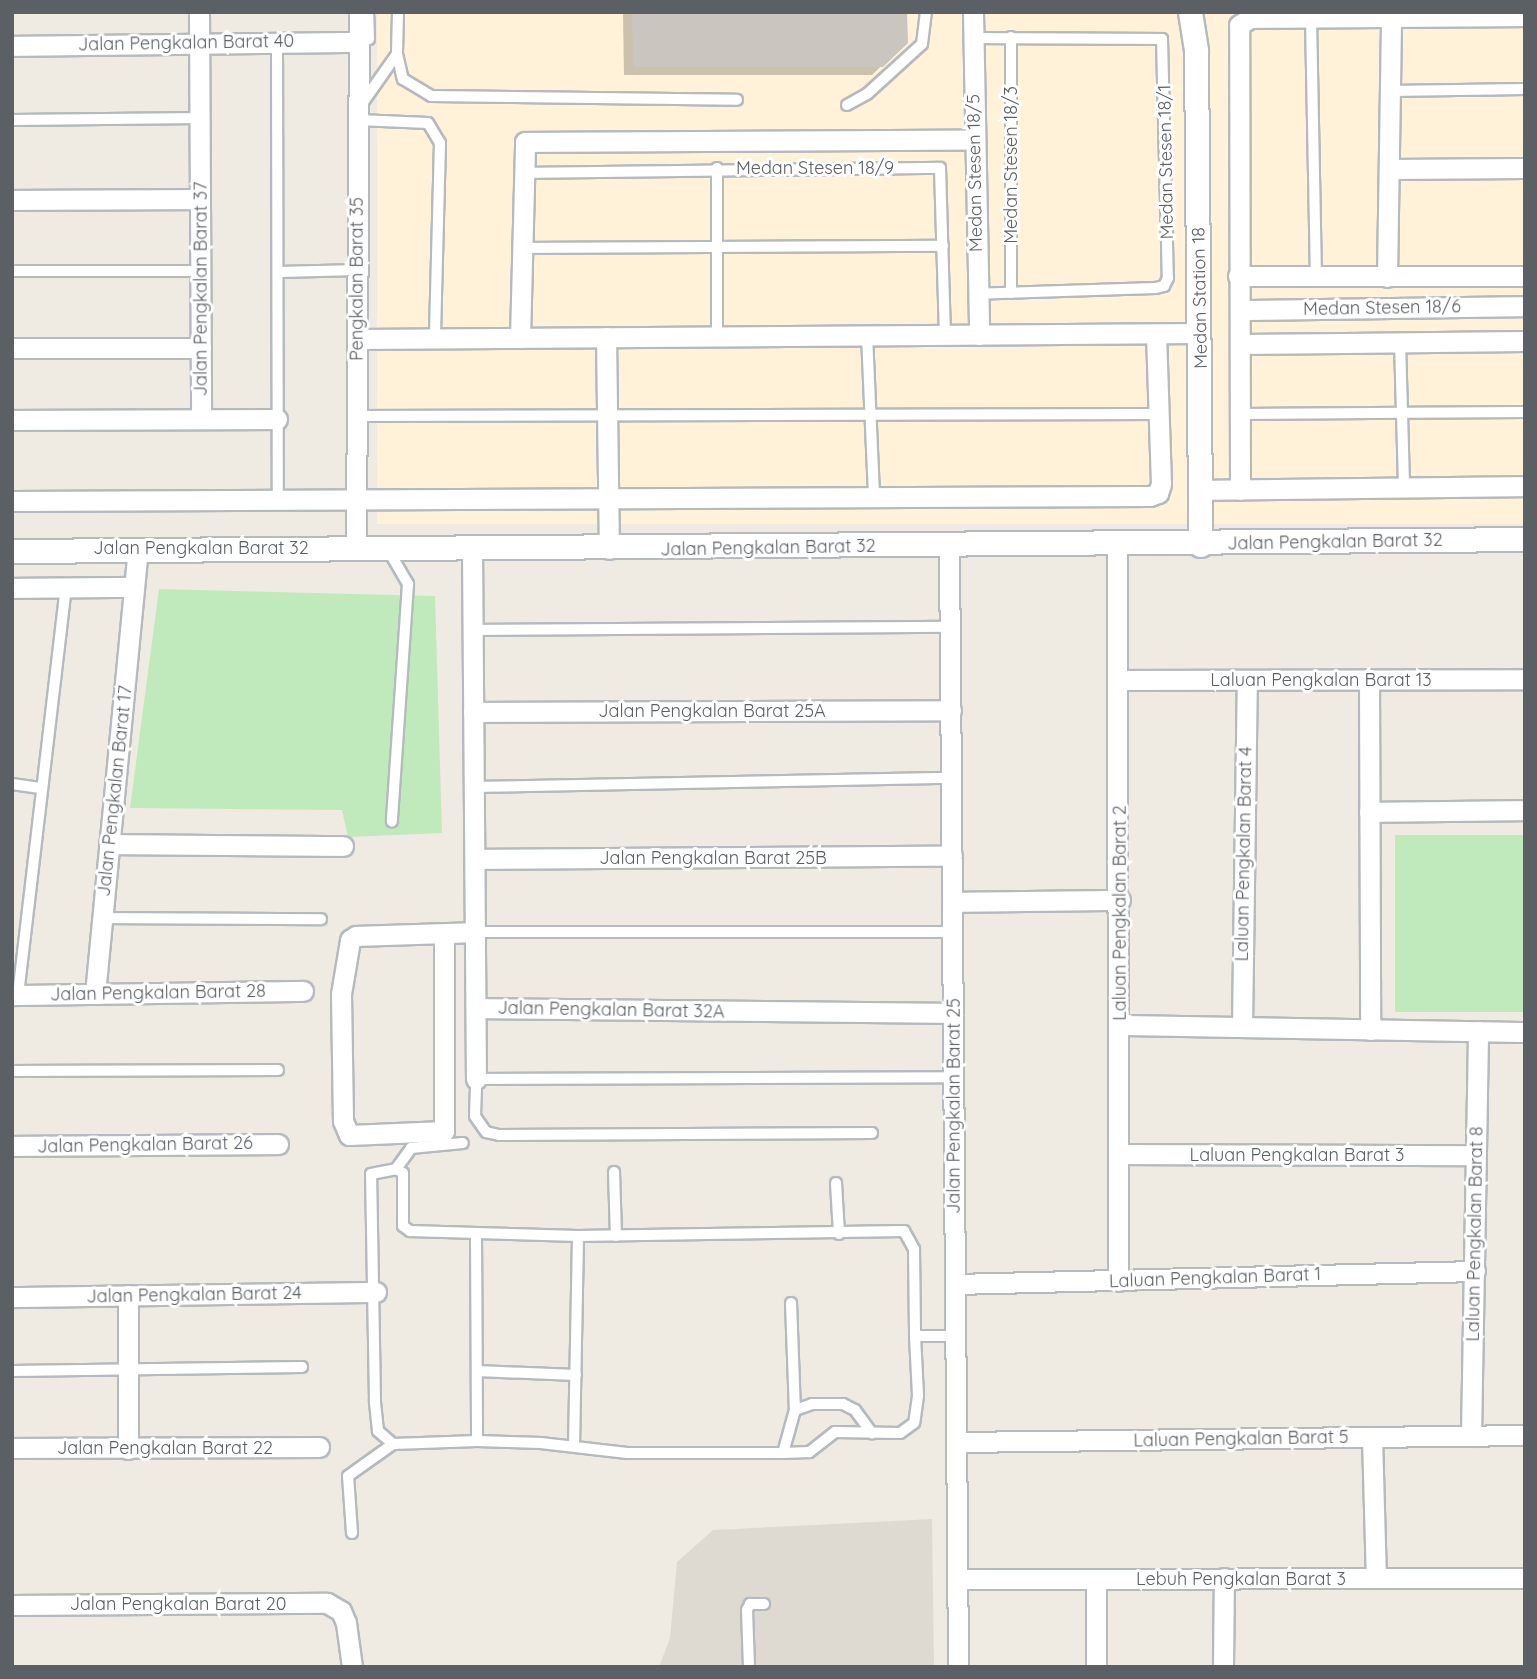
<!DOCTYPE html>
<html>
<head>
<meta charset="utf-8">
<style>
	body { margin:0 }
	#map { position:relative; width:1537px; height:1679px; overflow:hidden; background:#efebe2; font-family:Quicksand,sans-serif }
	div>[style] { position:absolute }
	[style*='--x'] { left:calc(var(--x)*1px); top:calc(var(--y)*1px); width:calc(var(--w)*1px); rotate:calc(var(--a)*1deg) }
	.commercial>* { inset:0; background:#fff2d8; transform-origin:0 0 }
	.education>* { inset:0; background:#dfdad1 }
	.green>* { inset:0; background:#c0eabc; transform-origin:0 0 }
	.shadow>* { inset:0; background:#0003 }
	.building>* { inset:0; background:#cac5bf }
	.roads { filter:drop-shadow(2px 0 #b5babe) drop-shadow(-2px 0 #b5babe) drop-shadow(0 2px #b5babe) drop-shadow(0 -2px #b5babe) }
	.service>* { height:10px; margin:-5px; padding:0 5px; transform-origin:5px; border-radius:5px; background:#fff }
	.minor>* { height:19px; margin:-9.5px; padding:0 9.5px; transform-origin:9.5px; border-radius:9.5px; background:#fff }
	.tertiary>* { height:23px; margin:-11.5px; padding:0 11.5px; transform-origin:11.5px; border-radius:11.5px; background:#fff }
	span { translate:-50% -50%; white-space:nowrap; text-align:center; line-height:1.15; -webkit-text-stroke:6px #fff; paint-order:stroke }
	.street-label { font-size:18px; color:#5b6065 }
	.frame { position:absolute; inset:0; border:14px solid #5b6065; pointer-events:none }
</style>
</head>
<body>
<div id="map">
	<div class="commercial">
		<i style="left:377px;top:12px;width:1148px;height:512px"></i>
	</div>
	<div class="education">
		<i style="clip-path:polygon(932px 1519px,934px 1667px,659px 1667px,670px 1638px,677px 1562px,713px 1530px)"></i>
	</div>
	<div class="green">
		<i style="clip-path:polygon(159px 589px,435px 596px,442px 833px,348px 837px,342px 810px,130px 808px)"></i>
		<i style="left:1525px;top:835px;width:177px;height:130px;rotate:90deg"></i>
	</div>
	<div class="shadow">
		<i style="clip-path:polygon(623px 12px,905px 12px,906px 42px,872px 75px,624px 75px)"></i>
	</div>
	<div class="building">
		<i style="clip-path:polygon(632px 12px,907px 12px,908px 43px,883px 67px,633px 67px)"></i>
	</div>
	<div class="roads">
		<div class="service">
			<i style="--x:398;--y:12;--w:42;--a:91.4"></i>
			<i style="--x:397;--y:54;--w:26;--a:77"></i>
			<i style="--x:403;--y:79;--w:33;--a:31"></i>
			<i style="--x:431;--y:96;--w:306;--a:0.7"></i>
			<i style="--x:1311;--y:18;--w:259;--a:88.9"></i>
			<i style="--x:1011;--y:37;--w:256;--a:90"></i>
			<i style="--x:974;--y:38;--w:188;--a:0.3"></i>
			<i style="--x:1162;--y:39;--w:239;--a:88.6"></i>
			<i style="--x:1168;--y:278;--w:9;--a:117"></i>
			<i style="--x:1164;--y:286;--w:9;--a:167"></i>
			<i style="--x:1155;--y:288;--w:177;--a:178.1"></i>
			<i style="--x:277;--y:42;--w:456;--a:89.9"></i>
			<i style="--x:359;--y:42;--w:10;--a:-17"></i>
			<i style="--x:369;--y:39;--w:26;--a:-92"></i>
			<i style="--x:1390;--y:91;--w:135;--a:-0.8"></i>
			<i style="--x:361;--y:105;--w:62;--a:-54.8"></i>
			<i style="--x:847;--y:105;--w:23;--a:-29"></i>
			<i style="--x:867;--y:94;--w:74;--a:-42.3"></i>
			<i style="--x:922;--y:44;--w:32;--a:-83"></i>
			<i style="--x:12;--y:120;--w:188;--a:-0.6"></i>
			<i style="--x:358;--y:120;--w:70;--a:2.5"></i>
			<i style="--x:428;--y:123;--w:23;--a:59"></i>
			<i style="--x:440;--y:143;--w:195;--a:91.5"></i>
			<i style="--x:523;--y:173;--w:417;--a:-0.7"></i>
			<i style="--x:940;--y:168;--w:167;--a:88.3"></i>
			<i style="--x:521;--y:248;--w:422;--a:-0.3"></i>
			<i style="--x:12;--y:271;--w:189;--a:0"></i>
			<i style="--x:280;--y:272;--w:77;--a:-1.5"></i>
			<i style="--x:867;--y:335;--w:163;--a:87.5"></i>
			<i style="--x:717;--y:336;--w:168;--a:-90"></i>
			<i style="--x:1400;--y:342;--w:146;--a:88.4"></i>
			<i style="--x:1240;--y:414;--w:285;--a:-0.4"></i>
			<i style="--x:356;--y:416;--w:803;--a:-0.14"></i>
			<i style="--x:387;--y:548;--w:42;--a:59.7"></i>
			<i style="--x:408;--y:584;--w:238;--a:93.9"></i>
			<i style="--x:472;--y:630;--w:478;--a:-0.4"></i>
			<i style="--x:12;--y:784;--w:30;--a:8"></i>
			<i style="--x:474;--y:787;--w:477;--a:-1.1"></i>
			<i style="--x:102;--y:918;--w:219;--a:0.3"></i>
			<i style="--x:476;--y:932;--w:476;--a:0"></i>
			<i style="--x:18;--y:995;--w:410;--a:-83.3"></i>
			<i style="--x:12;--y:1071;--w:266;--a:-0.2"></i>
			<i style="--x:872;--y:1133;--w:373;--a:179.7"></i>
			<i style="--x:499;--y:1135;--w:13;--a:-167"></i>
			<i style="--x:486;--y:1132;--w:19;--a:-125"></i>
			<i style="--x:475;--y:1116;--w:37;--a:-88"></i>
			<i style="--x:476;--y:1079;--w:477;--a:-0.2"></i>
			<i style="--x:396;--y:1169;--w:26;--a:-54"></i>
			<i style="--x:411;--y:1148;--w:52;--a:-5.5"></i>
			<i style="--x:614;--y:1172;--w:64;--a:88.2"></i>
			<i style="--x:836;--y:1183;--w:51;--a:86.6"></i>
			<i style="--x:476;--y:1233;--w:208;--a:89.7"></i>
			<i style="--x:791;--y:1303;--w:107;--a:87.9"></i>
			<i style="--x:915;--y:1336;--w:60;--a:87.1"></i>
			<i style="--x:918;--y:1396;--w:27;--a:98"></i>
			<i style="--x:914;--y:1423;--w:17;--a:144"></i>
			<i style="--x:900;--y:1433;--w:65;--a:-179.1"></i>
			<i style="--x:835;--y:1432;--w:33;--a:142"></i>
			<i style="--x:809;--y:1452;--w:26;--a:178"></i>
			<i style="--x:783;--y:1453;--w:156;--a:180"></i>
			<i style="--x:627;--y:1453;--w:87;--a:-173.4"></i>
			<i style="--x:541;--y:1443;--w:64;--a:-178.2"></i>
			<i style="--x:477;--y:1441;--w:84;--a:178"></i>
			<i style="--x:393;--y:1444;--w:20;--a:-139"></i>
			<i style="--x:378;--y:1431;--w:31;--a:-96"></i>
			<i style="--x:375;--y:1400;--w:226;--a:-91"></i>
			<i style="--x:371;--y:1174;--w:25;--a:-11"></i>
			<i style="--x:396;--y:1169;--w:8;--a:30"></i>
			<i style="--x:403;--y:1173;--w:53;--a:90"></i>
			<i style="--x:403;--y:1226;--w:9;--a:36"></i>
			<i style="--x:410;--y:1231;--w:168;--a:1.7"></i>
			<i style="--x:578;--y:1236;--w:326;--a:-0.9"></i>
			<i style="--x:904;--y:1231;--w:21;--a:61"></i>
			<i style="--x:914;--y:1249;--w:87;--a:89.3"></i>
			<i style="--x:915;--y:1336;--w:40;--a:0"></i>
			<i style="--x:12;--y:1371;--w:290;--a:-0.8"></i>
			<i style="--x:477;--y:1371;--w:99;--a:2.3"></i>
			<i style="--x:574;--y:1446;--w:210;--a:-88.9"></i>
			<i style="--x:783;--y:1453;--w:45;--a:-74.4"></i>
			<i style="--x:795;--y:1410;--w:18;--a:-19"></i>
			<i style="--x:812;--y:1404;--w:31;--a:0"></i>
			<i style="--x:843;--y:1404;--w:13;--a:27"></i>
			<i style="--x:855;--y:1410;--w:29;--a:54"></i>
			<i style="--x:352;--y:1533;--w:57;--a:-94"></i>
			<i style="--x:348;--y:1476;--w:55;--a:-35.4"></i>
			<i style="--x:749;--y:1667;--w:57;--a:-92"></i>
			<i style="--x:747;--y:1610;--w:7;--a:-63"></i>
			<i style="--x:750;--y:1604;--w:14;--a:0"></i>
		</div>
		<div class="minor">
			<i style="--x:199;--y:12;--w:406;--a:89.7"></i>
			<i style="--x:973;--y:12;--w:323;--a:88.9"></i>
			<i style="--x:12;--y:46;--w:347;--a:-0.7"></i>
			<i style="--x:1390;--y:169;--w:135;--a:-0.4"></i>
			<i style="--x:12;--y:200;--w:188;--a:-0.3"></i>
			<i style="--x:1238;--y:276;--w:287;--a:0"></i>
			<i style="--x:1387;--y:277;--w:265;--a:-89.1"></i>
			<i style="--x:1240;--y:310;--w:285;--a:-0.8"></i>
			<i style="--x:606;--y:337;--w:212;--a:89.2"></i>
			<i style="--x:520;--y:338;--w:196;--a:-88.5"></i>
			<i style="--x:525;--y:142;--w:448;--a:-0.3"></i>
			<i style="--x:358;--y:339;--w:842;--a:-0.41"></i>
			<i style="--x:1241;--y:344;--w:284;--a:-0.6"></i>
			<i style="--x:12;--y:348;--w:189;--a:0"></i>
			<i style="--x:12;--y:420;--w:265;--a:-0.2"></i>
			<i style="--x:1200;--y:490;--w:325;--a:-0.7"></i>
			<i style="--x:1240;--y:490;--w:465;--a:-90.1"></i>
			<i style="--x:1239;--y:25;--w:13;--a:-32"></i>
			<i style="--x:1250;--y:18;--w:275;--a:-0.4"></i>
			<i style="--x:12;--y:501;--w:1138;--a:-0.25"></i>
			<i style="--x:1150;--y:496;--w:9;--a:-21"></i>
			<i style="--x:1158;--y:493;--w:9;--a:-72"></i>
			<i style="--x:1161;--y:484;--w:150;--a:-91.9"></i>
			<i style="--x:1117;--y:545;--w:736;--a:89.92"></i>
			<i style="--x:949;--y:546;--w:1121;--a:89.54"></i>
			<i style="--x:356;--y:547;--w:535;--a:-89.68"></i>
			<i style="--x:472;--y:549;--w:530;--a:89.57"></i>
			<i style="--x:12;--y:588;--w:122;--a:-0.5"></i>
			<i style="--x:1118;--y:680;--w:407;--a:-0.1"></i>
			<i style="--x:1369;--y:680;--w:350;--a:89.8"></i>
			<i style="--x:473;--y:712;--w:478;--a:-0.2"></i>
			<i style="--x:1369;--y:812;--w:156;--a:-0.7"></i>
			<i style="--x:109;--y:844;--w:234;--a:0.5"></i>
			<i style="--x:475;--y:859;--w:477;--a:-0.4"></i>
			<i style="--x:952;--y:902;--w:168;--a:-0.7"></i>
			<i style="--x:444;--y:934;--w:197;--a:90"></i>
			<i style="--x:444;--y:1131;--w:95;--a:177.6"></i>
			<i style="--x:349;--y:1135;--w:15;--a:-113"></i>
			<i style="--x:343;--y:1121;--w:127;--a:-90.9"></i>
			<i style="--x:341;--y:994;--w:55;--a:-80.5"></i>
			<i style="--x:350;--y:940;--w:7;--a:-34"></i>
			<i style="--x:356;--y:936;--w:120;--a:-1.9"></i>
			<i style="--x:95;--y:994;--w:446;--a:-84.5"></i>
			<i style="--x:12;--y:995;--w:291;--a:-0.8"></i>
			<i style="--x:477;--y:1008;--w:476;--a:0.6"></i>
			<i style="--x:1121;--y:1025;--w:404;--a:1"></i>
			<i style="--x:1242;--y:1027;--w:346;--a:-89.2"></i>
			<i style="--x:12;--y:1146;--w:266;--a:-0.4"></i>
			<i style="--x:1119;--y:1154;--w:356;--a:0.2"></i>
			<i style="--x:955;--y:1284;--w:520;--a:-1.43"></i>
			<i style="--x:12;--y:1297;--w:364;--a:-0.8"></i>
			<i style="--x:1471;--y:1436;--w:405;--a:-89"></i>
			<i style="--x:1372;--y:1437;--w:141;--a:88.4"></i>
			<i style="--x:956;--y:1442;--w:569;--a:-0.7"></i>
			<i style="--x:12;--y:1448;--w:307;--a:-0.2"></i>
			<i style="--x:128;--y:1449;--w:154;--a:-90"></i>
			<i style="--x:957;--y:1579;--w:568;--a:-0.1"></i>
			<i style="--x:12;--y:1605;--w:315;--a:-0.4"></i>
			<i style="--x:327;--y:1603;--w:16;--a:30"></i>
			<i style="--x:341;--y:1611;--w:13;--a:67"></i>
			<i style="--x:346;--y:1623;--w:44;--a:82.2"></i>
			<i style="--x:1096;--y:1667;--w:88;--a:-90"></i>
			<i style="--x:1223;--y:1667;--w:89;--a:-89.4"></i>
		</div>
		<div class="tertiary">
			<i style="--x:1190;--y:12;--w:39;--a:81"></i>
			<i style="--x:1196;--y:51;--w:494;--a:89.5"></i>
			<i style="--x:12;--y:551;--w:1513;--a:-0.45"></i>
		</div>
	</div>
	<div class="street-label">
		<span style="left:186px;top:43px;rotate:-1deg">Jalan Pengkalan Barat 40</span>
		<span style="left:1166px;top:162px;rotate:-91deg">Medan Stesen 18/1</span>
		<span style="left:1011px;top:165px;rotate:-90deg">Medan Stesen 18/3</span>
		<span style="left:815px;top:168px">Medan Stesen 18/9</span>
		<span style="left:975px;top:173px;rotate:-91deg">Medan Stesen 18/5</span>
		<span style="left:357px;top:279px;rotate:-90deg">Pengkalan Barat 35</span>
		<span style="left:201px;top:289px;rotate:-90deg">Jalan Pengkalan Barat 37</span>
		<span style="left:1200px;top:298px;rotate:-91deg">Medan Station 18</span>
		<span style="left:1382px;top:308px;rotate:-1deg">Medan Stesen 18/6</span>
		<span style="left:1335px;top:542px;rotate:-1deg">Jalan Pengkalan Barat 32</span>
		<span style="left:201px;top:548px">Jalan Pengkalan Barat 32</span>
		<span style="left:768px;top:548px;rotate:-1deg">Jalan Pengkalan Barat 32</span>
		<span style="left:1321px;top:680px">Laluan Pengkalan Barat 13</span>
		<span style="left:712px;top:711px">Jalan Pengkalan Barat 25A</span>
		<span style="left:115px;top:791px;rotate:-84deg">Jalan Pengkalan Barat 17</span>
		<span style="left:1244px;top:854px;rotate:-89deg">Laluan Pengkalan Barat 4</span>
		<span style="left:713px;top:858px">Jalan Pengkalan Barat 25B</span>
		<span style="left:1120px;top:913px;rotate:-90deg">Laluan Pengkalan Barat 2</span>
		<span style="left:158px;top:993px;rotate:-1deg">Jalan Pengkalan Barat 28</span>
		<span style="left:611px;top:1010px;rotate:1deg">Jalan Pengkalan Barat 32A</span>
		<span style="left:954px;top:1106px;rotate:-90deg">Jalan Pengkalan Barat 25</span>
		<span style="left:145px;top:1145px;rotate:-1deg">Jalan Pengkalan Barat 26</span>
		<span style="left:1297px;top:1155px">Laluan Pengkalan Barat 3</span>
		<span style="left:1475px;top:1234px;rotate:-89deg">Laluan Pengkalan Barat 8</span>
		<span style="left:1215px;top:1278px;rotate:-2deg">Laluan Pengkalan Barat 1</span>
		<span style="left:194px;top:1295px;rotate:-1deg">Jalan Pengkalan Barat 24</span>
		<span style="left:1241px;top:1439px;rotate:-1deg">Laluan Pengkalan Barat 5</span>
		<span style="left:165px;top:1448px">Jalan Pengkalan Barat 22</span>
		<span style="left:1241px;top:1579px">Lebuh Pengkalan Barat 3</span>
		<span style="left:178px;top:1604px">Jalan Pengkalan Barat 20</span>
	</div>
	<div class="frame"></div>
</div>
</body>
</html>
